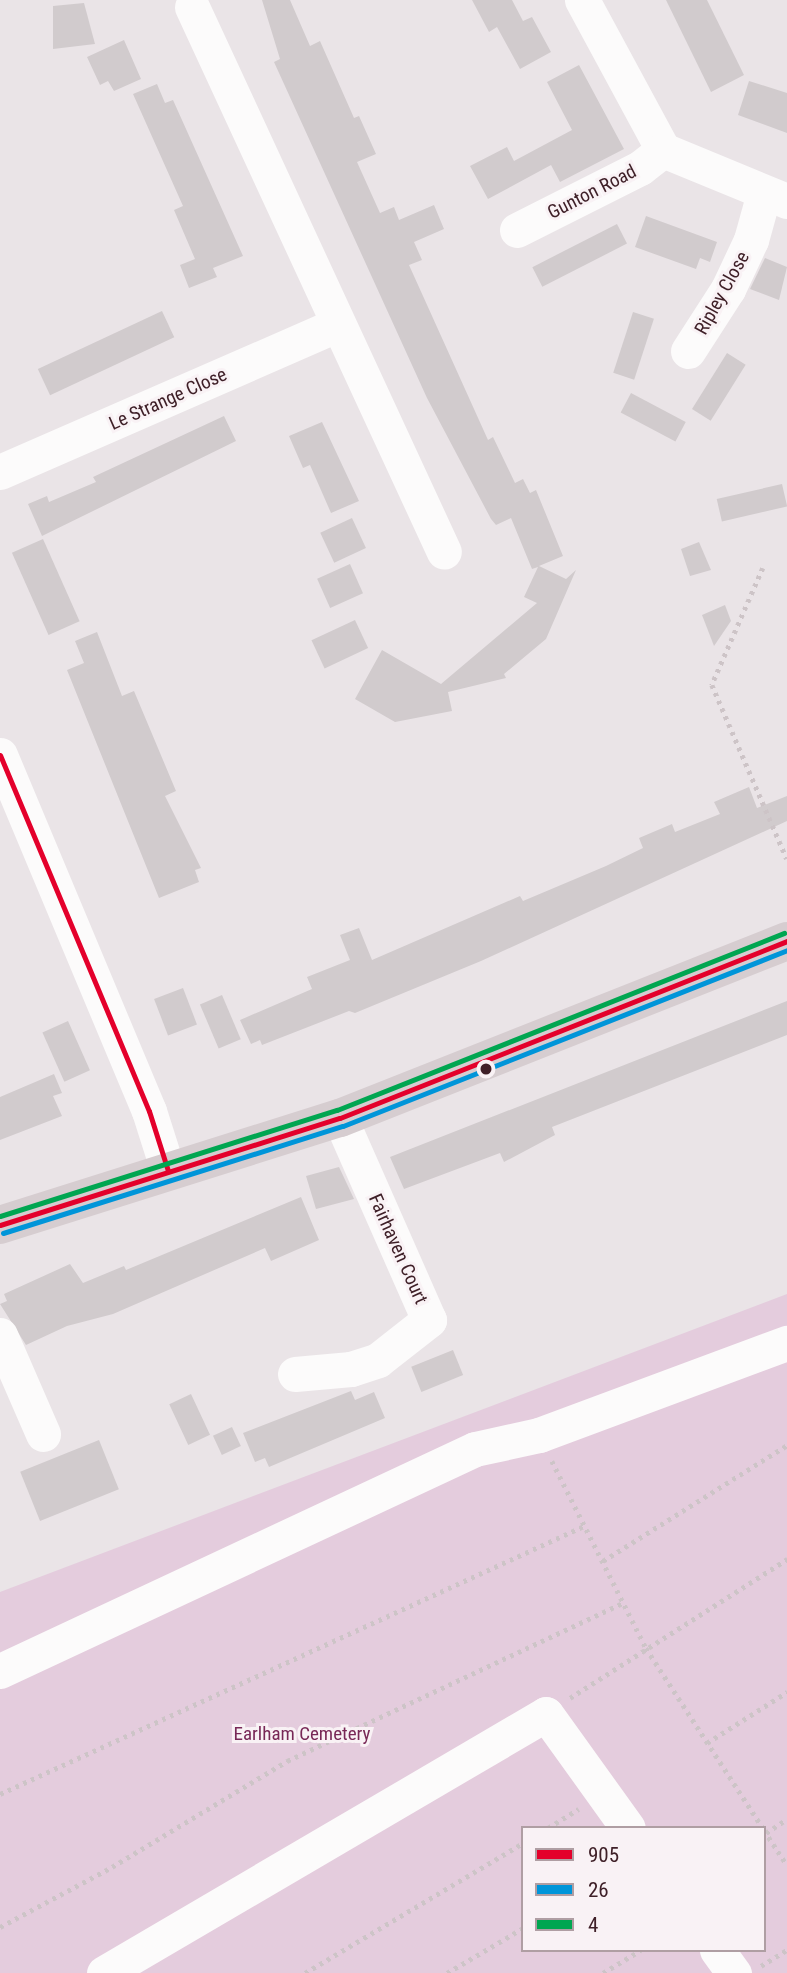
<!DOCTYPE html>
<html>
<head>
<meta charset="utf-8">
<style>
	body { margin:0 }
	#map { position:relative; width:787px; height:1973px; overflow:hidden; background:#eae4e7; font-family:"Roboto Condensed",sans-serif }
	div>[style] { position:absolute }
	[style*='--x'] { left:calc(var(--x)*1px); top:calc(var(--y)*1px); width:calc(var(--w)*1px); rotate:calc(var(--a)*1deg) }
	.green>* { inset:0; background:#e4ccdd }
	.building>* { inset:0; background:#d1cbcd; transform-origin:0 0 }
	.path>* { height:4.5px; margin-top:-2.25px; transform-origin:0; background:repeating-linear-gradient(90deg,#cdc4c7 0 3.5px,transparent 0 8.5px) }
	.minor>* { height:35px; margin:-17.5px; padding:0 17.5px; transform-origin:17.5px; border-radius:17.5px; background:#fcfbfb }
	.major>* { height:38px; margin:-19px; padding:0 19px; transform-origin:19px; border-radius:19px; background:#d6cdd0 }
	.bus-1>* { height:5px; margin:-2.5px; padding:0 2.5px; transform-origin:2.5px; border-radius:2.5px; background:#e4002b }
	.bus-2>* { height:5px; margin:-2.5px; padding:0 2.5px; transform-origin:2.5px; border-radius:2.5px; background:#0095d9 }
	.bus-3>* { height:5px; margin:-2.5px; padding:0 2.5px; transform-origin:2.5px; border-radius:2.5px; background:#00a651 }
	.dots>* { width:19px; height:19px; translate:-50% -50%; box-sizing:border-box; border:4px solid #f9f2f5; border-radius:50% }
	span { translate:-50% -50%; white-space:nowrap; text-align:center; line-height:1.15; -webkit-text-stroke:6px #f9f2f5; paint-order:stroke }
	.street-label { font-size:19px; color:#3f2028 }
	.park-label { font-size:19px; color:#782857 }
	.legend { position:absolute; left:521px; top:1826px; width:245px; height:126px; box-sizing:border-box; background:#f9f2f5; border:2px solid #af9ea3; margin:0; padding:9px 12px; list-style:none; font-size:21px; color:#3f2028 }
	.legend li { display:flex; align-items:center; gap:14px; height:35px }
	.legend b { width:35px; border:2px solid #af9ea3 }
</style>
</head>
<body>
<div id="map">
	<div class="green">
		<i style="clip-path:polygon(evenodd,787px 1294px,787px 1973px,0 1973px,0 1592px,787px 1294px,523px 1828px,764px 1828px,764px 1950px,523px 1950px,523px 1828px)"></i>
	</div>
	<div class="building">
		<i style="clip-path:polygon(262px 0,290px 0,310px 46px,320px 41px,354px 118px,359px 116px,376px 154px,357px 162px,380px 213px,394px 207px,399px 220px,434px 205px,444px 229px,414px 242px,422px 260px,409px 265px,488px 440px,493px 437px,515px 483px,523px 479px,530px 493px,536px 490px,563px 556px,539px 566px,566px 579px,576px 570px,546px 639px,504px 674px,506px 678px,448px 692px,452px 711px,395px 722px,355px 699px,382px 650px,441px 684px,537px 603px,524px 597px,538px 567px,532px 569px,511px 518px,496px 525px,491px 519px,427px 398px,274px 62px,280px 59px)"></i>
		<i style="clip-path:polygon(472px 0,512px 0,523px 21px,532px 17px,551px 52px,520px 69px,497px 27px,489px 32px)"></i>
		<i style="clip-path:polygon(666px 0,707px 0,744px 75px,711px 92px)"></i>
		<i style="clip-path:polygon(84px 3px,95px 44px,53px 49px,53px 6px)"></i>
		<i style="clip-path:polygon(124px 40px,141px 79px,114px 91px,108px 81px,100px 85px,87px 57px)"></i>
		<i style="clip-path:polygon(579px 65px,624px 149px,560px 182px,551px 165px,488px 199px,470px 166px,507px 147px,514px 161px,572px 130px,547px 82px)"></i>
		<i style="clip-path:polygon(749px 81px,787px 93px,787px 133px,738px 115px)"></i>
		<i style="clip-path:polygon(157px 84px,165px 103px,173px 100px,243px 256px,213px 268px,217px 277px,189px 288px,180px 265px,195px 259px,174px 210px,183px 206px,133px 94px)"></i>
		<i style="clip-path:polygon(646px 216px,717px 242px,710px 262px,700px 258px,696px 269px,635px 247px)"></i>
		<i style="left:617px;top:224px;width:22px;height:95px;rotate:63deg"></i>
		<i style="clip-path:polygon(765px 258px,787px 267px,779px 300px,750px 289px)"></i>
		<i style="left:162px;top:311px;width:29px;height:137px;rotate:65deg"></i>
		<i style="left:633px;top:312px;width:22px;height:64px;rotate:18deg"></i>
		<i style="left:727px;top:353px;width:22px;height:66px;rotate:32deg"></i>
		<i style="left:631px;top:393px;width:62px;height:22px;rotate:28deg"></i>
		<i style="clip-path:polygon(224px 416px,236px 441px,42px 536px,28px 504px,47px 496px,49px 502px,96px 482px,93px 477px)"></i>
		<i style="clip-path:polygon(322px 422px,359px 501px,331px 513px,310px 465px,303px 468px,289px 436px)"></i>
		<i style="left:782px;top:484px;width:23px;height:67px;rotate:77deg"></i>
		<i style="left:352px;top:518px;width:33px;height:35px;rotate:65deg"></i>
		<i style="left:43px;top:539px;width:90px;height:34px;rotate:66deg"></i>
		<i style="clip-path:polygon(699px 542px,711px 570px,690px 576px,681px 549px)"></i>
		<i style="left:350px;top:564px;width:32px;height:36px;rotate:66deg"></i>
		<i style="clip-path:polygon(725px 605px,731px 621px,714px 646px,702px 615px)"></i>
		<i style="left:355px;top:620px;width:31px;height:48px;rotate:65deg"></i>
		<i style="clip-path:polygon(97px 632px,122px 696px,134px 691px,176px 791px,165px 796px,201px 868px,195px 870px,199px 882px,159px 898px,67px 670px,84px 663px,75px 641px)"></i>
		<i style="clip-path:polygon(749px 787px,757px 808px,787px 796px,787px 821px,481px 961px,355px 1013px,349px 1011px,262px 1045px,260px 1040px,251px 1044px,240px 1020px,312px 989px,307px 977px,350px 960px,340px 935px,359px 928px,372px 960px,520px 896px,523px 901px,606px 866px,643px 848px,639px 838px,672px 824px,675px 832px,720px 814px,714px 802px)"></i>
		<i style="left:183px;top:988px;width:39px;height:31px;rotate:69deg"></i>
		<i style="left:222px;top:995px;width:48px;height:24px;rotate:67deg"></i>
		<i style="clip-path:polygon(787px 1001px,787px 1035px,552px 1127px,555px 1135px,504px 1162px,500px 1153px,404px 1189px,390px 1157px)"></i>
		<i style="left:68px;top:1021px;width:54px;height:28px;rotate:66deg"></i>
		<i style="clip-path:polygon(54px 1074px,62px 1093px,53px 1096px,62px 1116px,0 1140px,0 1097px)"></i>
		<i style="clip-path:polygon(339px 1167px,354px 1199px,316px 1209px,306px 1176px)"></i>
		<i style="clip-path:polygon(301px 1197px,319px 1240px,271px 1261px,265px 1248px,113px 1314px,67px 1326px,26px 1345px,0 1304px,7px 1301px,4px 1294px,70px 1264px,83px 1283px,124px 1266px,126px 1270px)"></i>
		<i style="left:453px;top:1350px;width:27px;height:45px;rotate:68deg"></i>
		<i style="clip-path:polygon(351px 1391px,355px 1400px,374px 1392px,385px 1418px,269px 1467px,265px 1458px,255px 1462px,243px 1433px)"></i>
		<i style="left:191px;top:1394px;width:45px;height:24px;rotate:65deg"></i>
		<i style="left:232px;top:1427px;width:21px;height:21px;rotate:65deg"></i>
		<i style="left:99px;top:1440px;width:53px;height:85px;rotate:68deg"></i>
	</div>
	<div class="path">
		<i style="--x:763;--y:568;--w:128;--a:113.6"></i>
		<i style="--x:712;--y:685;--w:189;--a:66.7"></i>
		<i style="--x:552;--y:1461;--w:209;--a:63.3"></i>
		<i style="--x:646;--y:1648;--w:215;--a:57"></i>
		<i style="--x:603;--y:1561;--w:218;--a:-32.2"></i>
		<i style="--x:570;--y:1698;--w:258;--a:-32.6"></i>
		<i style="--x:707;--y:1743;--w:95;--a:-32.5"></i>
		<i style="--x:0;--y:1794;--w:643;--a:-24.65"></i>
		<i style="--x:548;--y:1828;--w:36;--a:-32"></i>
		<i style="--x:764;--y:1830;--w:42;--a:56.7"></i>
		<i style="--x:766;--y:1833;--w:25;--a:-34"></i>
		<i style="--x:0;--y:1927;--w:127;--a:-28.2"></i>
		<i style="--x:112;--y:1867;--w:205;--a:-31.2"></i>
		<i style="--x:287;--y:1761;--w:371;--a:-25.2"></i>
		<i style="--x:761;--y:1966;--w:31;--a:-32"></i>
		<i style="--x:305;--y:1973;--w:254;--a:-30.8"></i>
		<i style="--x:447;--y:1973;--w:88;--a:-30.6"></i>
		<i style="--x:603;--y:1973;--w:44;--a:-31.2"></i>
	</div>
	<div class="minor">
		<i style="--x:582;--y:0;--w:170;--a:61.6"></i>
		<i style="--x:663;--y:150;--w:134;--a:22.4"></i>
		<i style="--x:192;--y:7;--w:600;--a:65.18"></i>
		<i style="--x:517;--y:230;--w:138;--a:-26.8"></i>
		<i style="--x:640;--y:168;--w:29;--a:-38"></i>
		<i style="--x:688;--y:351;--w:74;--a:-57.2"></i>
		<i style="--x:728;--y:289;--w:54;--a:-64.9"></i>
		<i style="--x:751;--y:240;--w:49;--a:-74.5"></i>
		<i style="--x:0;--y:472;--w:367;--a:-23.6"></i>
		<i style="--x:0;--y:755;--w:386;--a:67.3"></i>
		<i style="--x:149;--y:1111;--w:63;--a:72.4"></i>
		<i style="--x:0;--y:1335;--w:108;--a:66.5"></i>
		<i style="--x:295;--y:1374;--w:56;--a:-5.1"></i>
		<i style="--x:351;--y:1369;--w:28;--a:-18"></i>
		<i style="--x:378;--y:1360;--w:65;--a:-38.1"></i>
		<i style="--x:429;--y:1320;--w:221;--a:-113.8"></i>
		<i style="--x:0;--y:1671;--w:524;--a:-25.05"></i>
		<i style="--x:475;--y:1449;--w:66;--a:-12.3"></i>
		<i style="--x:539;--y:1435;--w:265;--a:-20.4"></i>
		<i style="--x:717;--y:1950;--w:29;--a:54"></i>
		<i style="--x:104;--y:1973;--w:512;--a:-30.37"></i>
		<i style="--x:546;--y:1714;--w:140;--a:54.3"></i>
	</div>
	<div class="major">
		<i style="--x:0;--y:1225;--w:356;--a:-17.5"></i>
		<i style="--x:340;--y:1118;--w:481;--a:-21.6"></i>
	</div>
	<div class="bus-1">
		<i style="--x:0;--y:755;--w:386;--a:67.3"></i>
		<i style="--x:149;--y:1111;--w:63;--a:72.4"></i>
		<i style="--x:0;--y:1225;--w:356;--a:-17.5"></i>
		<i style="--x:340;--y:1118;--w:481;--a:-21.6"></i>
	</div>
	<div class="bus-2">
		<i style="--x:3;--y:1233;--w:356;--a:-17.5"></i>
		<i style="--x:343;--y:1126;--w:478;--a:-21.6"></i>
	</div>
	<div class="bus-3">
		<i style="--x:0;--y:1216;--w:353;--a:-17.5"></i>
		<i style="--x:337;--y:1110;--w:481;--a:-21.6"></i>
	</div>
	<div class="dots">
		<i style="left:486px;top:1069px;background:#3f2028"></i>
	</div>
	<div class="street-label">
		<span style="left:592px;top:192px;rotate:-27deg">Gunton Road</span>
		<span style="left:722px;top:293px;rotate:-61deg">Ripley Close</span>
		<span style="left:168px;top:399px;rotate:-24deg">Le Strange Close</span>
		<span style="left:398px;top:1249px;rotate:66deg">Fairhaven Court</span>
	</div>
	<div class="park-label">
		<span style="left:302px;top:1734px">Earlham Cemetery</span>
	</div>
	<ul class="legend">
	<li><b style="height:9px;background:#e4002b"></b>905</li>
	<li><b style="height:9px;background:#0095d9"></b>26</li>
	<li><b style="height:9px;background:#00a651"></b>4</li>
	</ul>
</div>
</body>
</html>
